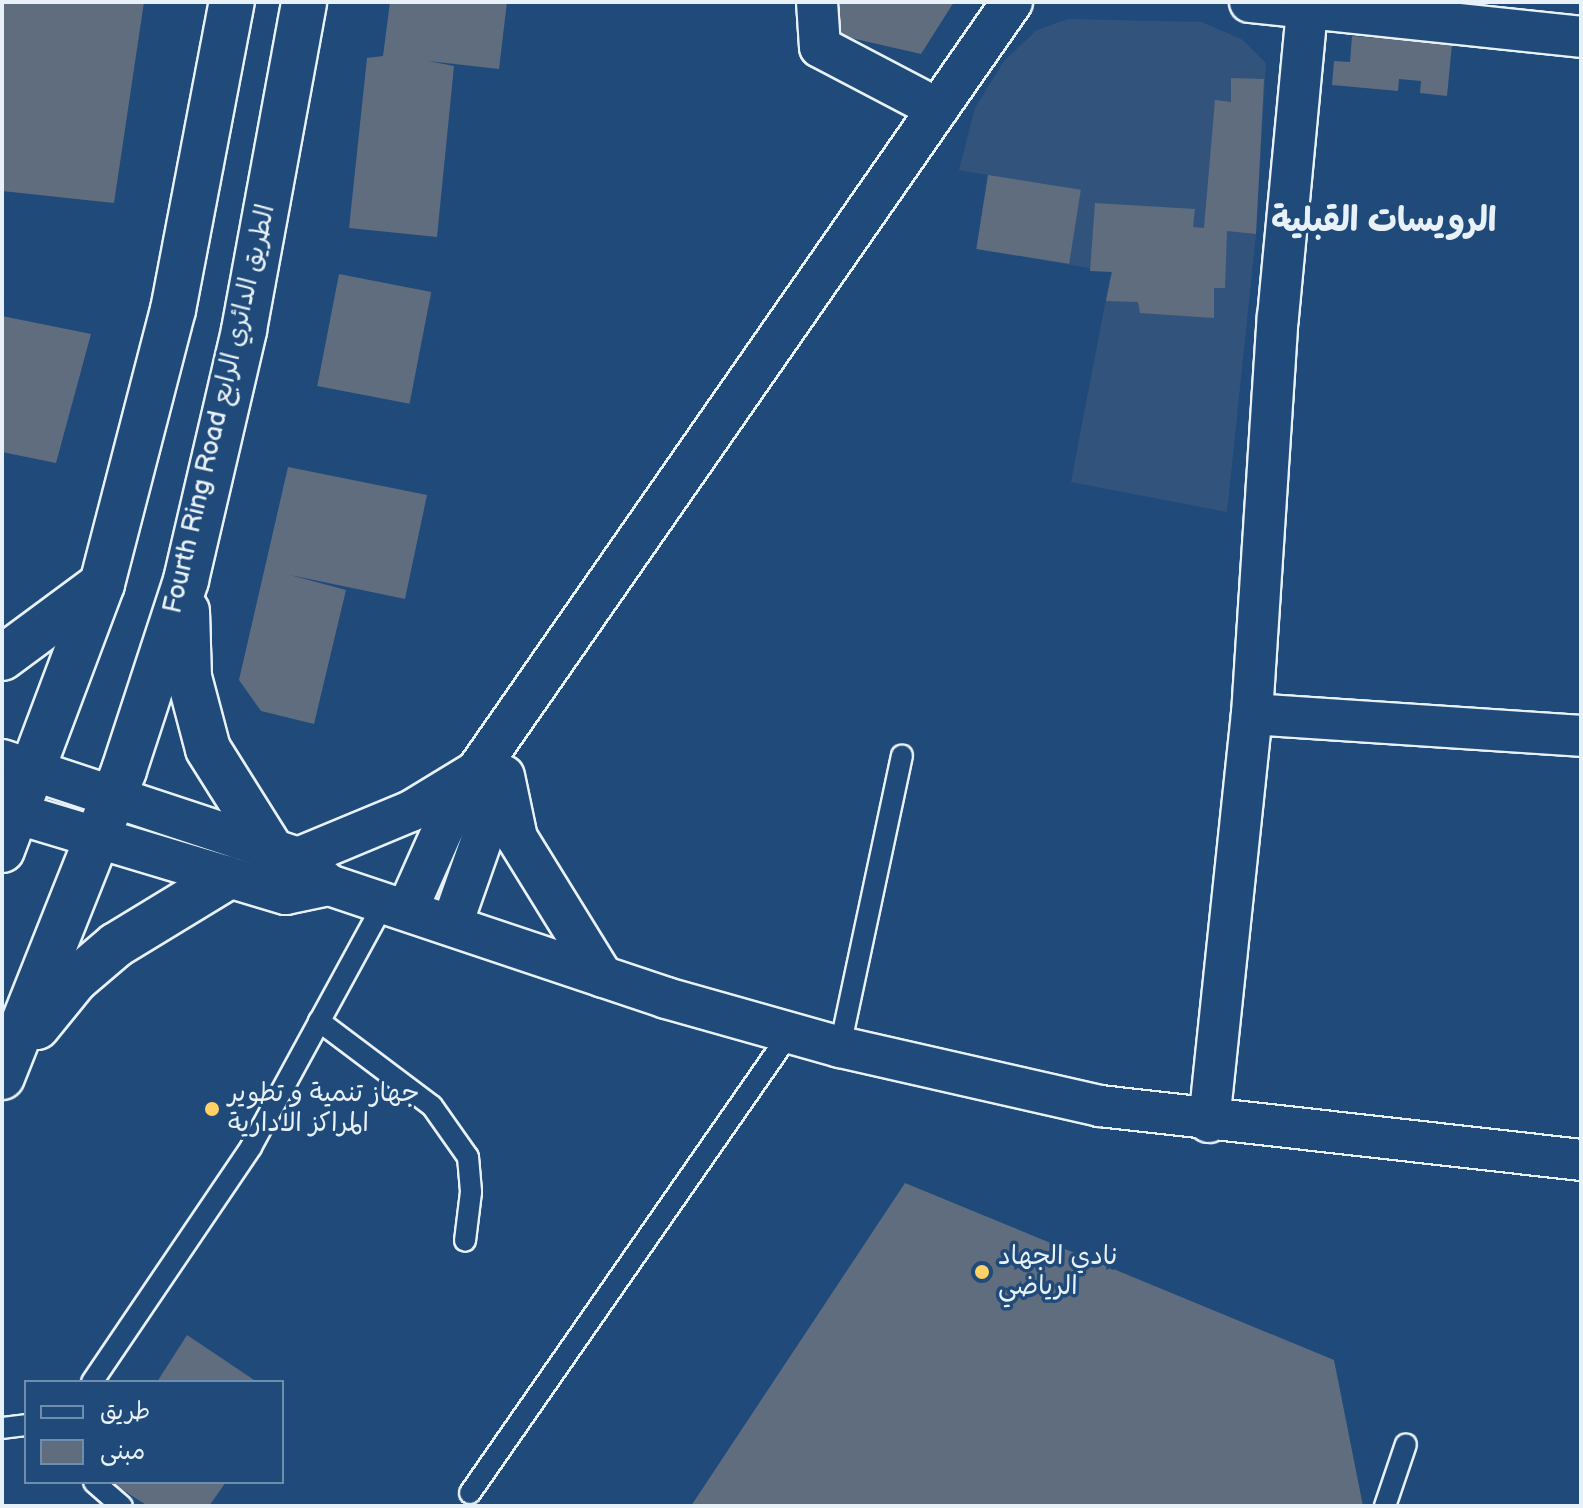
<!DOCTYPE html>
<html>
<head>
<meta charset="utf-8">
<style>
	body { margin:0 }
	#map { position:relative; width:1583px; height:1508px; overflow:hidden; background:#1f4a7a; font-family:"Balsamiq Sans","Playpen Sans Arabic",sans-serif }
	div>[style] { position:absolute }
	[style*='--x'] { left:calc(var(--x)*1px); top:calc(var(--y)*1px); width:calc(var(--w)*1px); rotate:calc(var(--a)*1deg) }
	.built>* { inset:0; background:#32547c }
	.building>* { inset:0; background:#606d7f; transform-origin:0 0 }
	.roads { filter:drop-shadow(2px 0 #e8f1f8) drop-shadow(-2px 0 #e8f1f8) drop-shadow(0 2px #e8f1f8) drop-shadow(0 -2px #e8f1f8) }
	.lane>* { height:20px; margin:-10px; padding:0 10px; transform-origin:10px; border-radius:10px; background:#1f4a7a }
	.street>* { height:40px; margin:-20px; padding:0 20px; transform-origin:20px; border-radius:20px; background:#1f4a7a }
	.primary>* { height:44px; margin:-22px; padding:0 22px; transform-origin:22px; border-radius:22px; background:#1f4a7a }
	.dots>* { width:22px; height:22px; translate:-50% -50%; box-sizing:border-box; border:4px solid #1f4a7a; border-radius:50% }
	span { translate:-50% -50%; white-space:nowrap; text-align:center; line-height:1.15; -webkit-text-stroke:7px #1f4a7a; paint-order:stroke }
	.street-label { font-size:26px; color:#e8f1f8 }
	.poi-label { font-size:26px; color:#e8f1f8 }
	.left { translate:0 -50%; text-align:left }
	.district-label { font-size:34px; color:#e8f1f8; font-weight:700 }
	.frame { position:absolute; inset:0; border:4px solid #e8f1f8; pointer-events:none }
	.legend { position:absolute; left:24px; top:1380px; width:260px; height:104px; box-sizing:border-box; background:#1f4a7a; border:2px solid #6f8dac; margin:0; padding:10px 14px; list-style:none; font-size:24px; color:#e8f1f8 }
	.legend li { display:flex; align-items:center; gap:16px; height:40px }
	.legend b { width:40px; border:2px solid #6f8dac }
</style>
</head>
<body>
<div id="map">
	<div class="built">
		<i style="clip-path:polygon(1068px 19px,1202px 22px,1243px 40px,1266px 63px,1256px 234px,1227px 512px,1071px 482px,1111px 272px,978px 249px,988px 175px,959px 170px,975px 108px,1004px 61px,1037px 30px)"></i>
	</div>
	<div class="building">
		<i style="clip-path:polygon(2px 2px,144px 2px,114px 203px,2px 191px)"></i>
		<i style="clip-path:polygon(390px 2px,507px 2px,499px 69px,428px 61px,454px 66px,437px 237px,349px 228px,367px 58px,383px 56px)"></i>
		<i style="clip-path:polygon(828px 2px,954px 2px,921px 54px,825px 32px)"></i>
		<i style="clip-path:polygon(1379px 28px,1453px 34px,1447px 96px,1420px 93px,1421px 81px,1399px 79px,1398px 91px,1332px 85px,1334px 61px,1350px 62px,1352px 36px,1378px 38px)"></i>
		<i style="clip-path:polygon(1231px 78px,1264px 79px,1256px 234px,1227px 231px,1225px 288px,1214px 288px,1214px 318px,1140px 313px,1138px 302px,1106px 301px,1112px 272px,1090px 271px,1095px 203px,1195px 209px,1193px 227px,1204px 228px,1215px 100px,1231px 102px)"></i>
		<i style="left:988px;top:175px;width:94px;height:75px;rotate:9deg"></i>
		<i style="left:339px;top:274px;width:94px;height:114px;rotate:11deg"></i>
		<i style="clip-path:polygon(2px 316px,91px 334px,56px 463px,2px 452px)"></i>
		<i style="clip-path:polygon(288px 467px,427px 495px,405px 599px,290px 575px,346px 590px,314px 724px,261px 711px,239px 680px)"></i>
		<i style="clip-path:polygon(905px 1183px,1334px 1360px,1363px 1506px,691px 1506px)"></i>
		<i style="clip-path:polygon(187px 1335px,257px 1382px,157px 1382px)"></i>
		<i style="clip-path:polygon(110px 1482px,226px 1482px,209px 1506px,148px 1506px)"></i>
	</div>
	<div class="roads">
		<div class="lane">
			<i style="--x:319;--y:1021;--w:141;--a:37"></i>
			<i style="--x:432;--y:1106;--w:62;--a:54.8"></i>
			<i style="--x:468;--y:1157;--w:35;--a:85"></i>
			<i style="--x:471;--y:1192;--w:49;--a:97"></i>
			<i style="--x:840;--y:1047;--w:298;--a:-78"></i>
			<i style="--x:92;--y:1382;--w:284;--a:-55.9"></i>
			<i style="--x:251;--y:1147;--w:278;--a:-61.4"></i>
			<i style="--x:2;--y:1428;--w:24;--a:-7"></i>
			<i style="--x:94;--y:1482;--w:37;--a:41"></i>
			<i style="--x:470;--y:1493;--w:560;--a:-55.18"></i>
			<i style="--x:1385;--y:1506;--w:65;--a:-71.3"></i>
		</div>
		<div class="street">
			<i style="--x:817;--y:2;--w:45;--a:86.2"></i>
			<i style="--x:820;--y:47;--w:133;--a:27.7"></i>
			<i style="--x:1250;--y:2;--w:333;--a:6"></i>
			<i style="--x:1252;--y:714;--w:330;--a:3.8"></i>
			<i style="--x:2;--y:760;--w:312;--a:18.3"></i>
			<i style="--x:298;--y:858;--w:41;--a:41.1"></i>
			<i style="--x:329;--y:885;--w:355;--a:18.5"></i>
			<i style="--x:666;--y:998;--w:181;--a:15.7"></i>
			<i style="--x:840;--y:1047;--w:267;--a:12.8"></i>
			<i style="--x:1100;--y:1106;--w:484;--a:6.4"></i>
			<i style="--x:504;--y:776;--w:63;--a:78.2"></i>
			<i style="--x:517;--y:838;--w:163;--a:58.3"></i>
			<i style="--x:2;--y:809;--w:296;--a:16.7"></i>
			<i style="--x:286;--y:894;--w:44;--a:-11.8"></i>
			<i style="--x:298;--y:858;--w:122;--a:-22.6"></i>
			<i style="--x:411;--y:811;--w:71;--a:-31.2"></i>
			<i style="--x:407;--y:910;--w:89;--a:-66"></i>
			<i style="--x:443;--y:829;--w:66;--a:-59.9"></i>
			<i style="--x:476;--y:772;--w:938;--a:-55.16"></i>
			<i style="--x:452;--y:924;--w:151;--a:-70.6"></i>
			<i style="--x:1209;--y:1122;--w:410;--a:-84"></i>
			<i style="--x:1252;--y:714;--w:398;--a:-86.3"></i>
			<i style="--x:1278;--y:317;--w:310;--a:-84.6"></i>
		</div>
		<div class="primary">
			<i style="--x:187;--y:611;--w:66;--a:88.3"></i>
			<i style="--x:189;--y:677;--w:74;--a:75.2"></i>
			<i style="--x:208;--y:749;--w:117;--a:57.9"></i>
			<i style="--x:2;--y:658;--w:124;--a:-36.5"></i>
			<i style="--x:2;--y:850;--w:284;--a:-69.4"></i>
			<i style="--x:102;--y:584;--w:283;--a:-75.5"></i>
			<i style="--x:173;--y:310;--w:314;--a:-79.2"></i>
			<i style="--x:37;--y:1027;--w:60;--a:-51"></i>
			<i style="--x:75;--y:980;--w:54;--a:-40.5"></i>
			<i style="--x:116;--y:945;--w:129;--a:-31.3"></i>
			<i style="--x:2;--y:1077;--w:330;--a:-68.3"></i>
			<i style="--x:124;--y:770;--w:200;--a:-71.9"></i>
			<i style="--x:186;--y:580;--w:257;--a:-76.9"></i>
			<i style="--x:244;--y:330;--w:333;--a:-79.6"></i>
		</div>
	</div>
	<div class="dots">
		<i style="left:212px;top:1109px;background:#ffd166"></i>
		<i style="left:982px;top:1272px;background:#ffd166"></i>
	</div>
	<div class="street-label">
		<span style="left:220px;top:409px;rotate:-77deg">Fourth Ring Road الطريق الدائري الرابع</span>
	</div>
	<div class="poi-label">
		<span class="left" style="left:228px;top:1109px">جهاز تنمية و تطوير<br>المراكز الادارية</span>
		<span class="left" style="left:998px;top:1272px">نادي الجهاد<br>الرياضي</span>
	</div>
	<div class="district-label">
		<span style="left:1384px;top:221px">الرويسات القبلية</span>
	</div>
	<div class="frame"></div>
	<ul class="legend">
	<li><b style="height:10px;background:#1f4a7a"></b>طريق</li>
	<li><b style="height:22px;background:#606d7f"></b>مبنى</li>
	</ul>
</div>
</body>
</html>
